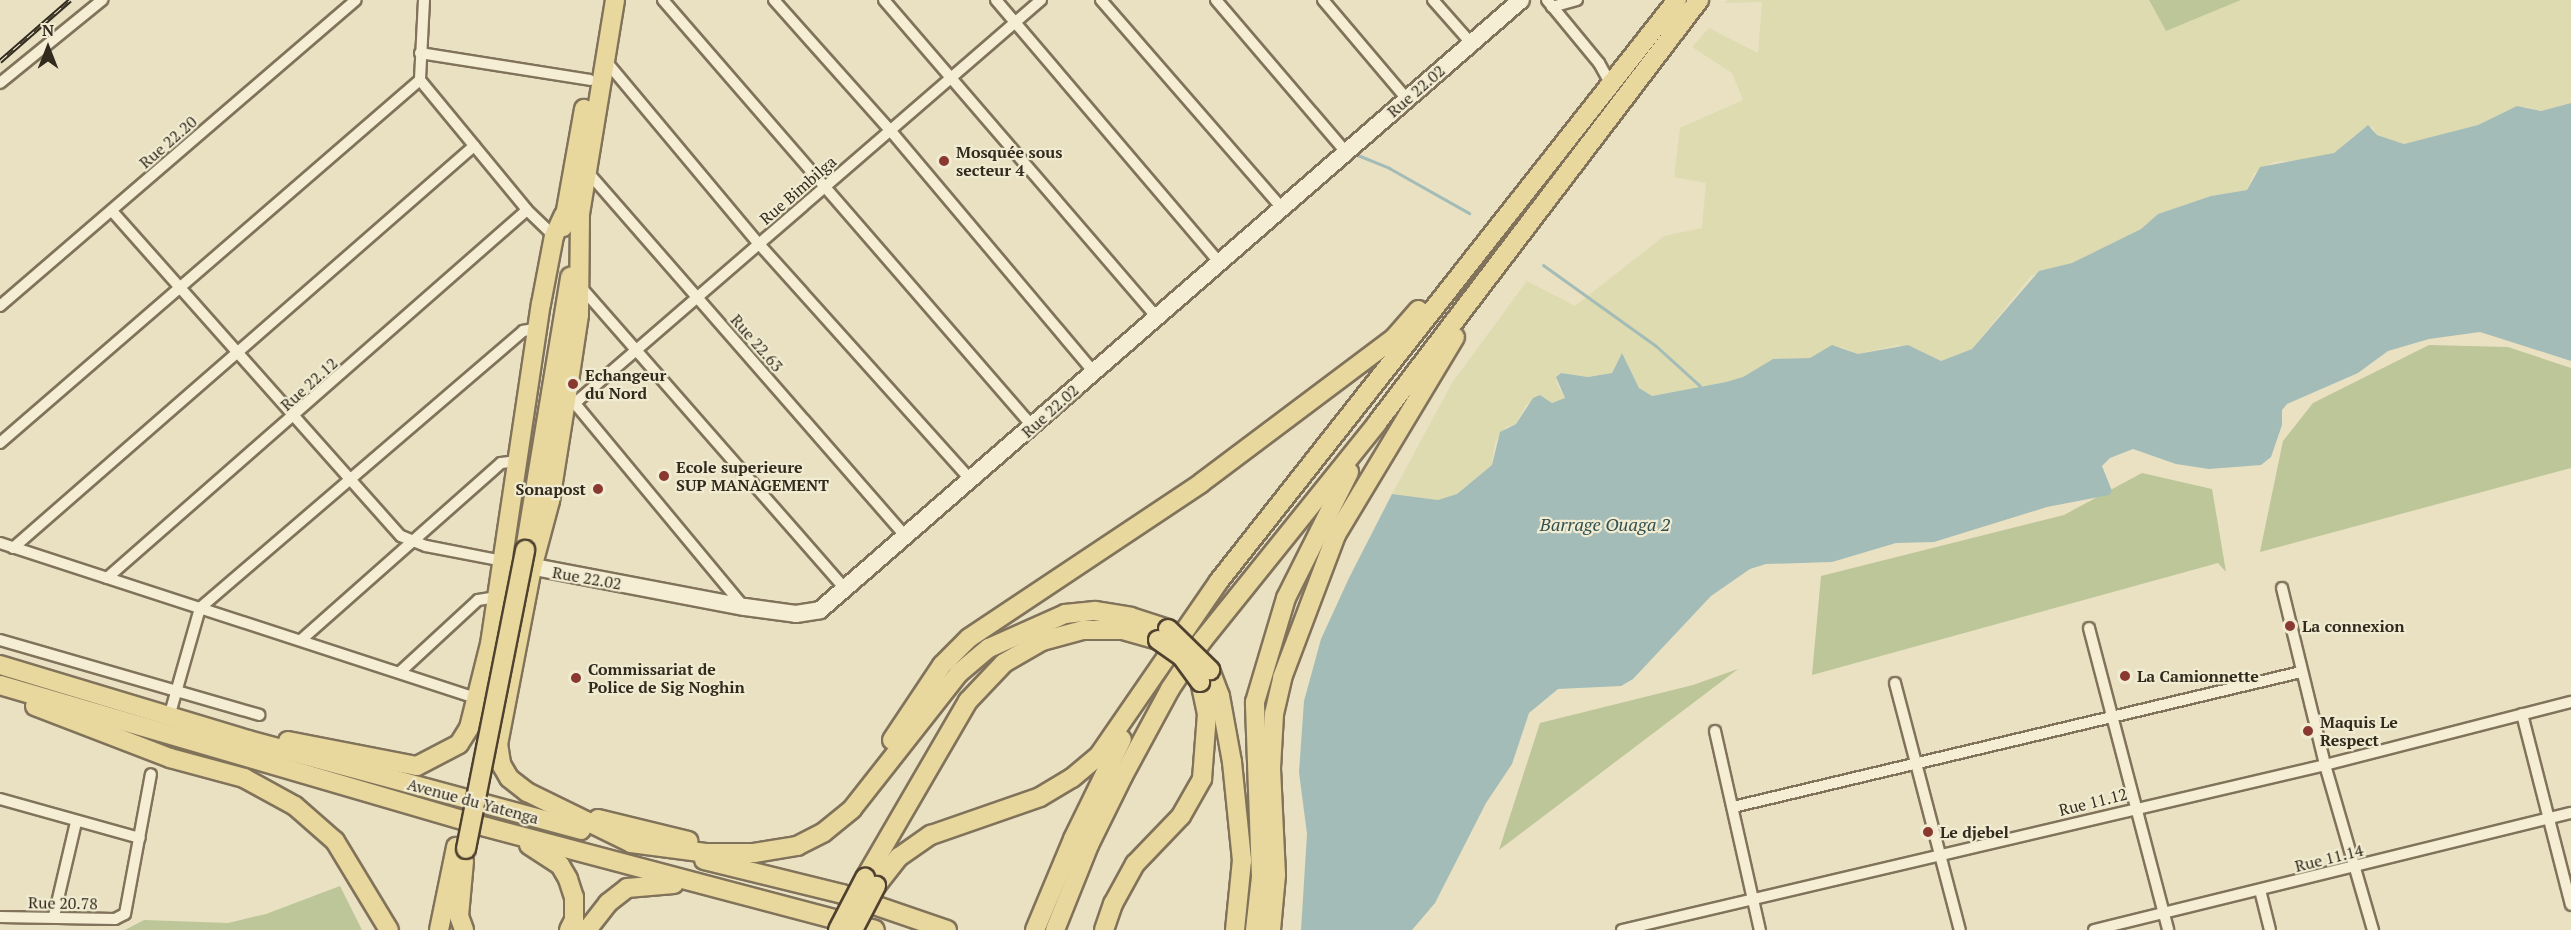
<!DOCTYPE html>
<html>
<head>
<meta charset="utf-8">
<style>
	body { margin:0 }
	#map { position:relative; width:2571px; height:930px; overflow:hidden; background:#e9e1c2; font-family:"PT Serif",serif }
	div>[style] { position:absolute }
	[style*='--x'] { left:calc(var(--x)*1px); top:calc(var(--y)*1px); width:calc(var(--w)*1px); rotate:calc(var(--a)*1deg) }
	.farmland>* { inset:0; background:#dedbb1 }
	.green>* { inset:0; background:#bcc698 }
	.water>* { inset:0; background:#a4bcb7 }
	.stream>* { height:3px; margin:-1.5px; padding:0 1.5px; transform-origin:1.5px; border-radius:1.5px; background:#a4bcb7 }
	.roads { filter:drop-shadow(2px 0 #81735b) drop-shadow(-2px 0 #81735b) drop-shadow(0 2px #81735b) drop-shadow(0 -2px #81735b) }
	.street>* { height:10px; margin:-5px; padding:0 5px; transform-origin:5px; border-radius:5px; background:#f5eed5 }
	.secondary>* { height:16px; margin:-8px; padding:0 8px; transform-origin:8px; border-radius:8px; background:#f5eed5 }
	.primary>* { height:18px; margin:-9px; padding:0 9px; transform-origin:9px; border-radius:9px; background:#e9d89d }
	.rail>* { height:5px; margin-top:-2.5px; transform-origin:0; background:repeating-linear-gradient(90deg,#f1ebd1 0 9px,#332a1e 0 18px); box-sizing:border-box; border-block:2px solid #332a1e }
	.bridges { filter:drop-shadow(2px 0 #4f412f) drop-shadow(-2px 0 #4f412f) drop-shadow(0 2px #4f412f) drop-shadow(0 -2px #4f412f) }
	.primary-bridge>* { height:18px; margin:-9px; padding:0 9px; transform-origin:9px; border-radius:9px; background:#e9d89d }
	.dots>* { width:16px; height:16px; translate:-50% -50%; box-sizing:border-box; border:3px solid #f1ebd1; border-radius:50% }
	span { translate:-50% -50%; white-space:nowrap; text-align:center; line-height:1.15; -webkit-text-stroke:4.5px #f1ebd1; paint-order:stroke }
	.street-label { font-size:16px; color:#332a1e }
	.poi-label { font-size:16px; color:#332a1e; font-weight:700 }
	.left { translate:0 -50%; text-align:left }
	.right { translate:-100% -50%; text-align:right }
	.water-label { font-size:18px; color:#2f5051; font-style:italic }
	.north { position:absolute; left:18px; top:18px; width:60px; height:60px; -webkit-text-stroke:4px #f1ebd1; paint-order:stroke; rotate:0deg; font-size:16px; font-weight:700; line-height:24px; text-align:center; color:#332a1e }
	.north::after { content:''; display:block; margin:auto; width:21px; height:27px; background:#332a1e; clip-path:polygon(50% 0,100% 100%,50% 72%,0 100%) }
</style>
</head>
<body>
<div id="map">
	<div class="farmland">
		<i style="clip-path:polygon(1727px 0,2149px 0,2166px 31px,2241px 0,2571px 0,2571px 103px,2541px 111px,2525px 107px,2507px 111px,2478px 125px,2404px 144px,2377px 135px,2373px 127px,2363px 128px,2334px 153px,2315px 159px,2274px 162px,2254px 173px,2247px 190px,2211px 196px,2158px 214px,2141px 229px,2072px 263px,2031px 276px,1972px 349px,1941px 361px,1898px 345px,1858px 354px,1841px 347px,1810px 358px,1773px 359px,1743px 377px,1726px 382px,1652px 396px,1639px 388px,1622px 353px,1612px 373px,1588px 377px,1561px 373px,1556px 377px,1557px 384px,1565px 398px,1552px 403px,1540px 395px,1526px 405px,1516px 424px,1506px 427px,1495px 442px,1492px 465px,1457px 494px,1438px 500px,1392px 494px,1452px 383px,1527px 281px,1575px 306px,1664px 236px,1702px 228px,1706px 183px,1674px 177px,1680px 128px,1743px 100px,1732px 73px,1692px 47px,1709px 28px,1758px 53px,1762px 2px,1725px 3px)"></i>
	</div>
	<div class="green">
		<i style="clip-path:polygon(2149px 0,2241px 0,2166px 31px)"></i>
		<i style="clip-path:polygon(2429px 345px,2508px 347px,2571px 368px,2571px 468px,2260px 552px,2283px 441px,2313px 403px)"></i>
		<i style="clip-path:polygon(2142px 473px,2212px 489px,2226px 572px,2218px 563px,1812px 675px,1821px 576px,2064px 515px)"></i>
		<i style="clip-path:polygon(1738px 669px,1499px 850px,1540px 723px,1693px 685px)"></i>
		<i style="clip-path:polygon(340px 886px,362px 930px,125px 930px,144px 920px,228px 923px,266px 914px)"></i>
	</div>
	<div class="water">
		<i style="clip-path:polygon(2571px 103px,2571px 361px,2480px 332px,2429px 339px,2388px 351px,2358px 373px,2287px 404px,2282px 410px,2282px 425px,2271px 457px,2261px 465px,2209px 469px,2176px 464px,2133px 449px,2110px 458px,2102px 466px,2112px 491px,2109px 495px,2047px 507px,1934px 542px,1896px 543px,1832px 562px,1766px 564px,1750px 569px,1711px 596px,1633px 679px,1621px 686px,1558px 689px,1529px 713px,1512px 764px,1486px 803px,1435px 903px,1412px 930px,1301px 930px,1307px 834px,1299px 772px,1304px 701px,1321px 639px,1349px 578px,1392px 494px,1438px 500px,1457px 494px,1492px 465px,1500px 432px,1516px 424px,1533px 398px,1540px 395px,1552px 403px,1565px 398px,1556px 377px,1561px 373px,1588px 377px,1612px 373px,1622px 353px,1639px 388px,1652px 396px,1726px 382px,1743px 377px,1773px 359px,1810px 358px,1832px 345px,1858px 354px,1908px 345px,1941px 361px,1972px 349px,2039px 271px,2072px 263px,2141px 229px,2158px 214px,2211px 196px,2247px 190px,2260px 167px,2334px 153px,2368px 125px,2377px 135px,2404px 144px,2478px 125px,2517px 106px,2541px 111px)"></i>
	</div>
	<div class="stream">
		<i style="--x:1355;--y:154;--w:37;--a:22"></i>
		<i style="--x:1389;--y:168;--w:92;--a:29.4"></i>
		<i style="--x:1543;--y:265;--w:139;--a:35.6"></i>
		<i style="--x:1656;--y:346;--w:59;--a:42.3"></i>
	</div>
	<div class="roads">
		<div class="street">
			<i style="--x:424;--y:0;--w:80;--a:92.9"></i>
			<i style="--x:420;--y:80;--w:168;--a:50.5"></i>
			<i style="--x:527;--y:210;--w:37;--a:44"></i>
			<i style="--x:663;--y:0;--w:565;--a:49.09"></i>
			<i style="--x:774;--y:0;--w:174;--a:48.3"></i>
			<i style="--x:890;--y:130;--w:317;--a:49.9"></i>
			<i style="--x:884;--y:0;--w:420;--a:49.3"></i>
			<i style="--x:996;--y:0;--w:345;--a:49.6"></i>
			<i style="--x:1101;--y:0;--w:276;--a:49"></i>
			<i style="--x:1216;--y:0;--w:200;--a:49.5"></i>
			<i style="--x:1323;--y:0;--w:130;--a:49.7"></i>
			<i style="--x:1433;--y:0;--w:57;--a:48.5"></i>
			<i style="--x:1547;--y:0;--w:82;--a:50.5"></i>
			<i style="--x:1599;--y:63;--w:23;--a:61"></i>
			<i style="--x:1552;--y:7;--w:26;--a:-16"></i>
			<i style="--x:420;--y:53;--w:172;--a:9"></i>
			<i style="--x:605;--y:60;--w:240;--a:50.1"></i>
			<i style="--x:759;--y:244;--w:317;--a:48.1"></i>
			<i style="--x:0;--y:83;--w:132;--a:-39.1"></i>
			<i style="--x:586;--y:170;--w:486;--a:48.9"></i>
			<i style="--x:112;--y:211;--w:435;--a:48.4"></i>
			<i style="--x:401;--y:536;--w:27;--a:22"></i>
			<i style="--x:426;--y:546;--w:78;--a:11"></i>
			<i style="--x:580;--y:286;--w:403;--a:48.8"></i>
			<i style="--x:0;--y:306;--w:469;--a:-40.7"></i>
			<i style="--x:572;--y:400;--w:269;--a:50.3"></i>
			<i style="--x:575;--y:403;--w:616;--a:-40.85"></i>
			<i style="--x:0;--y:443;--w:555;--a:-40.84"></i>
			<i style="--x:0;--y:543;--w:501;--a:18.04"></i>
			<i style="--x:13;--y:548;--w:612;--a:-41.09"></i>
			<i style="--x:107;--y:578;--w:558;--a:-41.22"></i>
			<i style="--x:2282;--y:588;--w:182;--a:76.3"></i>
			<i style="--x:2325;--y:765;--w:172;--a:73.8"></i>
			<i style="--x:2089;--y:628;--w:312;--a:75.3"></i>
			<i style="--x:0;--y:640;--w:270;--a:16.1"></i>
			<i style="--x:301;--y:640;--w:267;--a:-41.5"></i>
			<i style="--x:501;--y:463;--w:17;--a:-7"></i>
			<i style="--x:400;--y:672;--w:106;--a:-42.7"></i>
			<i style="--x:478;--y:600;--w:19;--a:-9"></i>
			<i style="--x:1895;--y:683;--w:255;--a:75.3"></i>
			<i style="--x:2522;--y:714;--w:197;--a:75.6"></i>
			<i style="--x:169;--y:717;--w:113;--a:-74.1"></i>
			<i style="--x:200;--y:608;--w:426;--a:-40.6"></i>
			<i style="--x:523;--y:331;--w:15;--a:-11"></i>
			<i style="--x:1715;--y:731;--w:204;--a:77.3"></i>
			<i style="--x:0;--y:799;--w:145;--a:15.6"></i>
			<i style="--x:1733;--y:807;--w:584;--a:-13.37"></i>
			<i style="--x:2260;--y:890;--w:41;--a:76"></i>
			<i style="--x:54;--y:916;--w:97;--a:-76.8"></i>
			<i style="--x:0;--y:917;--w:115;--a:1"></i>
			<i style="--x:115;--y:919;--w:11;--a:-27"></i>
			<i style="--x:125;--y:914;--w:142;--a:-79.5"></i>
			<i style="--x:1622;--y:930;--w:722;--a:-13.21"></i>
			<i style="--x:2325;--y:765;--w:254;--a:-14.4"></i>
			<i style="--x:2094;--y:930;--w:491;--a:-13.8"></i>
		</div>
		<div class="secondary">
			<i style="--x:503;--y:561;--w:246;--a:10.8"></i>
			<i style="--x:745;--y:607;--w:51;--a:7.8"></i>
			<i style="--x:796;--y:614;--w:24;--a:-9"></i>
			<i style="--x:820;--y:610;--w:929;--a:-41.03"></i>
		</div>
		<div class="primary">
			<i style="--x:580;--y:216;--w:99;--a:90.6"></i>
			<i style="--x:579;--y:315;--w:80;--a:98.6"></i>
			<i style="--x:567;--y:394;--w:108;--a:99"></i>
			<i style="--x:550;--y:501;--w:69;--a:105"></i>
			<i style="--x:532;--y:568;--w:179;--a:100.9"></i>
			<i style="--x:498;--y:744;--w:20;--a:81"></i>
			<i style="--x:501;--y:764;--w:16;--a:60"></i>
			<i style="--x:509;--y:778;--w:23;--a:38"></i>
			<i style="--x:527;--y:792;--w:116;--a:26.1"></i>
			<i style="--x:631;--y:843;--w:77;--a:7.5"></i>
			<i style="--x:707;--y:853;--w:47;--a:0"></i>
			<i style="--x:754;--y:853;--w:44;--a:-9.2"></i>
			<i style="--x:797;--y:846;--w:30;--a:-27"></i>
			<i style="--x:824;--y:832;--w:36;--a:-39"></i>
			<i style="--x:852;--y:809;--w:173;--a:-51.8"></i>
			<i style="--x:959;--y:673;--w:39;--a:-40"></i>
			<i style="--x:989;--y:648;--w:83;--a:-24.1"></i>
			<i style="--x:1065;--y:614;--w:30;--a:-6"></i>
			<i style="--x:1095;--y:611;--w:36;--a:9"></i>
			<i style="--x:1131;--y:617;--w:39;--a:18"></i>
			<i style="--x:578;--y:226;--w:229;--a:-80.7"></i>
			<i style="--x:563;--y:227;--w:120;--a:-79.9"></i>
			<i style="--x:525;--y:550;--w:277;--a:-80.6"></i>
			<i style="--x:0;--y:665;--w:259;--a:16.8"></i>
			<i style="--x:248;--y:740;--w:345;--a:15.1"></i>
			<i style="--x:1210;--y:670;--w:28;--a:69"></i>
			<i style="--x:1220;--y:696;--w:67;--a:79.7"></i>
			<i style="--x:1232;--y:762;--w:99;--a:84.2"></i>
			<i style="--x:1242;--y:860;--w:70;--a:95.7"></i>
			<i style="--x:0;--y:685;--w:506;--a:16.29"></i>
			<i style="--x:486;--y:827;--w:402;--a:14.8"></i>
			<i style="--x:35;--y:706;--w:145;--a:21.1"></i>
			<i style="--x:170;--y:758;--w:77;--a:15.1"></i>
			<i style="--x:244;--y:778;--w:58;--a:28.8"></i>
			<i style="--x:295;--y:806;--w:53;--a:41.2"></i>
			<i style="--x:335;--y:841;--w:104;--a:58.8"></i>
			<i style="--x:892;--y:740;--w:90;--a:-56.3"></i>
			<i style="--x:942;--y:665;--w:38;--a:-45"></i>
			<i style="--x:969;--y:638;--w:279;--a:-33.7"></i>
			<i style="--x:1201;--y:483;--w:241;--a:-36.9"></i>
			<i style="--x:1394;--y:338;--w:37;--a:-49"></i>
			<i style="--x:288;--y:741;--w:131;--a:11"></i>
			<i style="--x:417;--y:766;--w:47;--a:-27.6"></i>
			<i style="--x:459;--y:744;--w:19;--a:-58"></i>
			<i style="--x:469;--y:728;--w:87;--a:-76"></i>
			<i style="--x:490;--y:644;--w:344;--a:-81.5"></i>
			<i style="--x:541;--y:304;--w:69;--a:-79.2"></i>
			<i style="--x:554;--y:236;--w:23;--a:-65"></i>
			<i style="--x:598;--y:819;--w:93;--a:13.7"></i>
			<i style="--x:529;--y:845;--w:37;--a:33"></i>
			<i style="--x:560;--y:865;--w:16;--a:60"></i>
			<i style="--x:568;--y:879;--w:19;--a:72"></i>
			<i style="--x:574;--y:897;--w:23;--a:90"></i>
			<i style="--x:574;--y:920;--w:11;--a:117"></i>
			<i style="--x:704;--y:860;--w:142;--a:13.8"></i>
			<i style="--x:842;--y:894;--w:111;--a:18.9"></i>
			<i style="--x:464;--y:861;--w:55;--a:95.2"></i>
			<i style="--x:459;--y:916;--w:15;--a:70"></i>
			<i style="--x:865;--y:878;--w:205;--a:-59.8"></i>
			<i style="--x:968;--y:701;--w:52;--a:-46.5"></i>
			<i style="--x:1004;--y:663;--w:44;--a:-30.1"></i>
			<i style="--x:1042;--y:641;--w:42;--a:-15"></i>
			<i style="--x:1083;--y:630;--w:40;--a:0"></i>
			<i style="--x:1123;--y:630;--w:36;--a:16"></i>
			<i style="--x:876;--y:886;--w:37;--a:-52"></i>
			<i style="--x:899;--y:857;--w:39;--a:-35"></i>
			<i style="--x:931;--y:835;--w:115;--a:-19.2"></i>
			<i style="--x:1040;--y:797;--w:37;--a:-31"></i>
			<i style="--x:1072;--y:778;--w:35;--a:-40"></i>
			<i style="--x:1099;--y:755;--w:211;--a:-55.4"></i>
			<i style="--x:1219;--y:581;--w:740;--a:-51.75"></i>
			<i style="--x:439;--y:930;--w:85;--a:-78.4"></i>
			<i style="--x:587;--y:930;--w:34;--a:-52"></i>
			<i style="--x:608;--y:903;--w:24;--a:-38"></i>
			<i style="--x:627;--y:888;--w:47;--a:-4.9"></i>
			<i style="--x:1035;--y:930;--w:99;--a:-67.3"></i>
			<i style="--x:1073;--y:839;--w:111;--a:-63.9"></i>
			<i style="--x:1055;--y:930;--w:92;--a:-68.2"></i>
			<i style="--x:1089;--y:845;--w:77;--a:-63.8"></i>
			<i style="--x:1123;--y:776;--w:99;--a:-61.6"></i>
			<i style="--x:1170;--y:689;--w:58;--a:-56.3"></i>
			<i style="--x:1202;--y:641;--w:280;--a:-51.2"></i>
			<i style="--x:1377;--y:423;--w:532;--a:-52.72"></i>
			<i style="--x:1104;--y:930;--w:28;--a:-71"></i>
			<i style="--x:1113;--y:904;--w:46;--a:-61.2"></i>
			<i style="--x:1135;--y:864;--w:66;--a:-46.2"></i>
			<i style="--x:1181;--y:816;--w:43;--a:-60.4"></i>
			<i style="--x:1202;--y:779;--w:65;--a:-85.6"></i>
			<i style="--x:1207;--y:714;--w:33;--a:-102"></i>
			<i style="--x:1255;--y:930;--w:53;--a:-83.5"></i>
			<i style="--x:1261;--y:877;--w:175;--a:-92"></i>
			<i style="--x:1255;--y:702;--w:109;--a:-73.4"></i>
			<i style="--x:1286;--y:598;--w:141;--a:-63.4"></i>
			<i style="--x:1271;--y:930;--w:55;--a:-84.8"></i>
			<i style="--x:1276;--y:875;--w:107;--a:-92.7"></i>
			<i style="--x:1271;--y:768;--w:54;--a:-86.8"></i>
			<i style="--x:1274;--y:714;--w:37;--a:-77"></i>
			<i style="--x:1282;--y:678;--w:153;--a:-69.3"></i>
			<i style="--x:1336;--y:535;--w:231;--a:-59"></i>
		</div>
	</div>
	<div class="rail">
		<i style="--x:0;--y:61;--w:93;--a:-41.1"></i>
	</div>
	<div class="bridges">
		<div class="primary-bridge">
			<i style="--x:1168;--y:629;--w:59;--a:44.3"></i>
			<i style="--x:1158;--y:640;--w:29;--a:35"></i>
			<i style="--x:1182;--y:657;--w:31;--a:54"></i>
			<i style="--x:466;--y:849;--w:305;--a:-78.8"></i>
			<i style="--x:838;--y:930;--w:59;--a:-62.6"></i>
			<i style="--x:853;--y:930;--w:50;--a:-62.4"></i>
		</div>
	</div>
	<div class="dots">
		<i style="left:944px;top:161px;background:#8a3931"></i>
		<i style="left:573px;top:384px;background:#8a3931"></i>
		<i style="left:664px;top:476px;background:#8a3931"></i>
		<i style="left:598px;top:489px;background:#8a3931"></i>
		<i style="left:2290px;top:626px;background:#8a3931"></i>
		<i style="left:2125px;top:676px;background:#8a3931"></i>
		<i style="left:576px;top:678px;background:#8a3931"></i>
		<i style="left:2308px;top:731px;background:#8a3931"></i>
		<i style="left:1928px;top:832px;background:#8a3931"></i>
	</div>
	<div class="street-label">
		<span style="left:1416px;top:91px;rotate:-41deg">Rue 22.02</span>
		<span style="left:168px;top:142px;rotate:-41deg">Rue 22.20</span>
		<span style="left:798px;top:190px;rotate:-41deg">Rue Bimbilga</span>
		<span style="left:757px;top:343px;rotate:49deg">Rue 22.63</span>
		<span style="left:309px;top:384px;rotate:-42deg">Rue 22.12</span>
		<span style="left:1050px;top:411px;rotate:-42deg">Rue 22.02</span>
		<span style="left:587px;top:578px;rotate:10deg">Rue 22.02</span>
		<span style="left:473px;top:801px;rotate:15deg">Avenue du Yatenga</span>
		<span style="left:2093px;top:802px;rotate:-14deg">Rue 11.12</span>
		<span style="left:2329px;top:858px;rotate:-14deg">Rue 11.14</span>
		<span style="left:63px;top:903px;rotate:1deg">Rue 20.78</span>
	</div>
	<div class="poi-label">
		<span class="left" style="left:956px;top:161px">Mosquée sous<br>secteur 4</span>
		<span class="left" style="left:585px;top:384px">Echangeur<br>du Nord</span>
		<span class="left" style="left:676px;top:476px">Ecole superieure<br>SUP MANAGEMENT</span>
		<span class="right" style="left:586px;top:489px">Sonapost</span>
		<span class="left" style="left:2302px;top:626px">La connexion</span>
		<span class="left" style="left:588px;top:678px">Commissariat de<br>Police de Sig Noghin</span>
		<span class="left" style="left:2137px;top:676px">La Camionnette</span>
		<span class="left" style="left:2320px;top:731px">Maquis Le<br>Respect</span>
		<span class="left" style="left:1940px;top:832px">Le djebel</span>
	</div>
	<div class="water-label">
		<span style="left:1605px;top:524px">Barrage Ouaga 2</span>
	</div>
	<div class="north">N</div>
</div>
</body>
</html>
